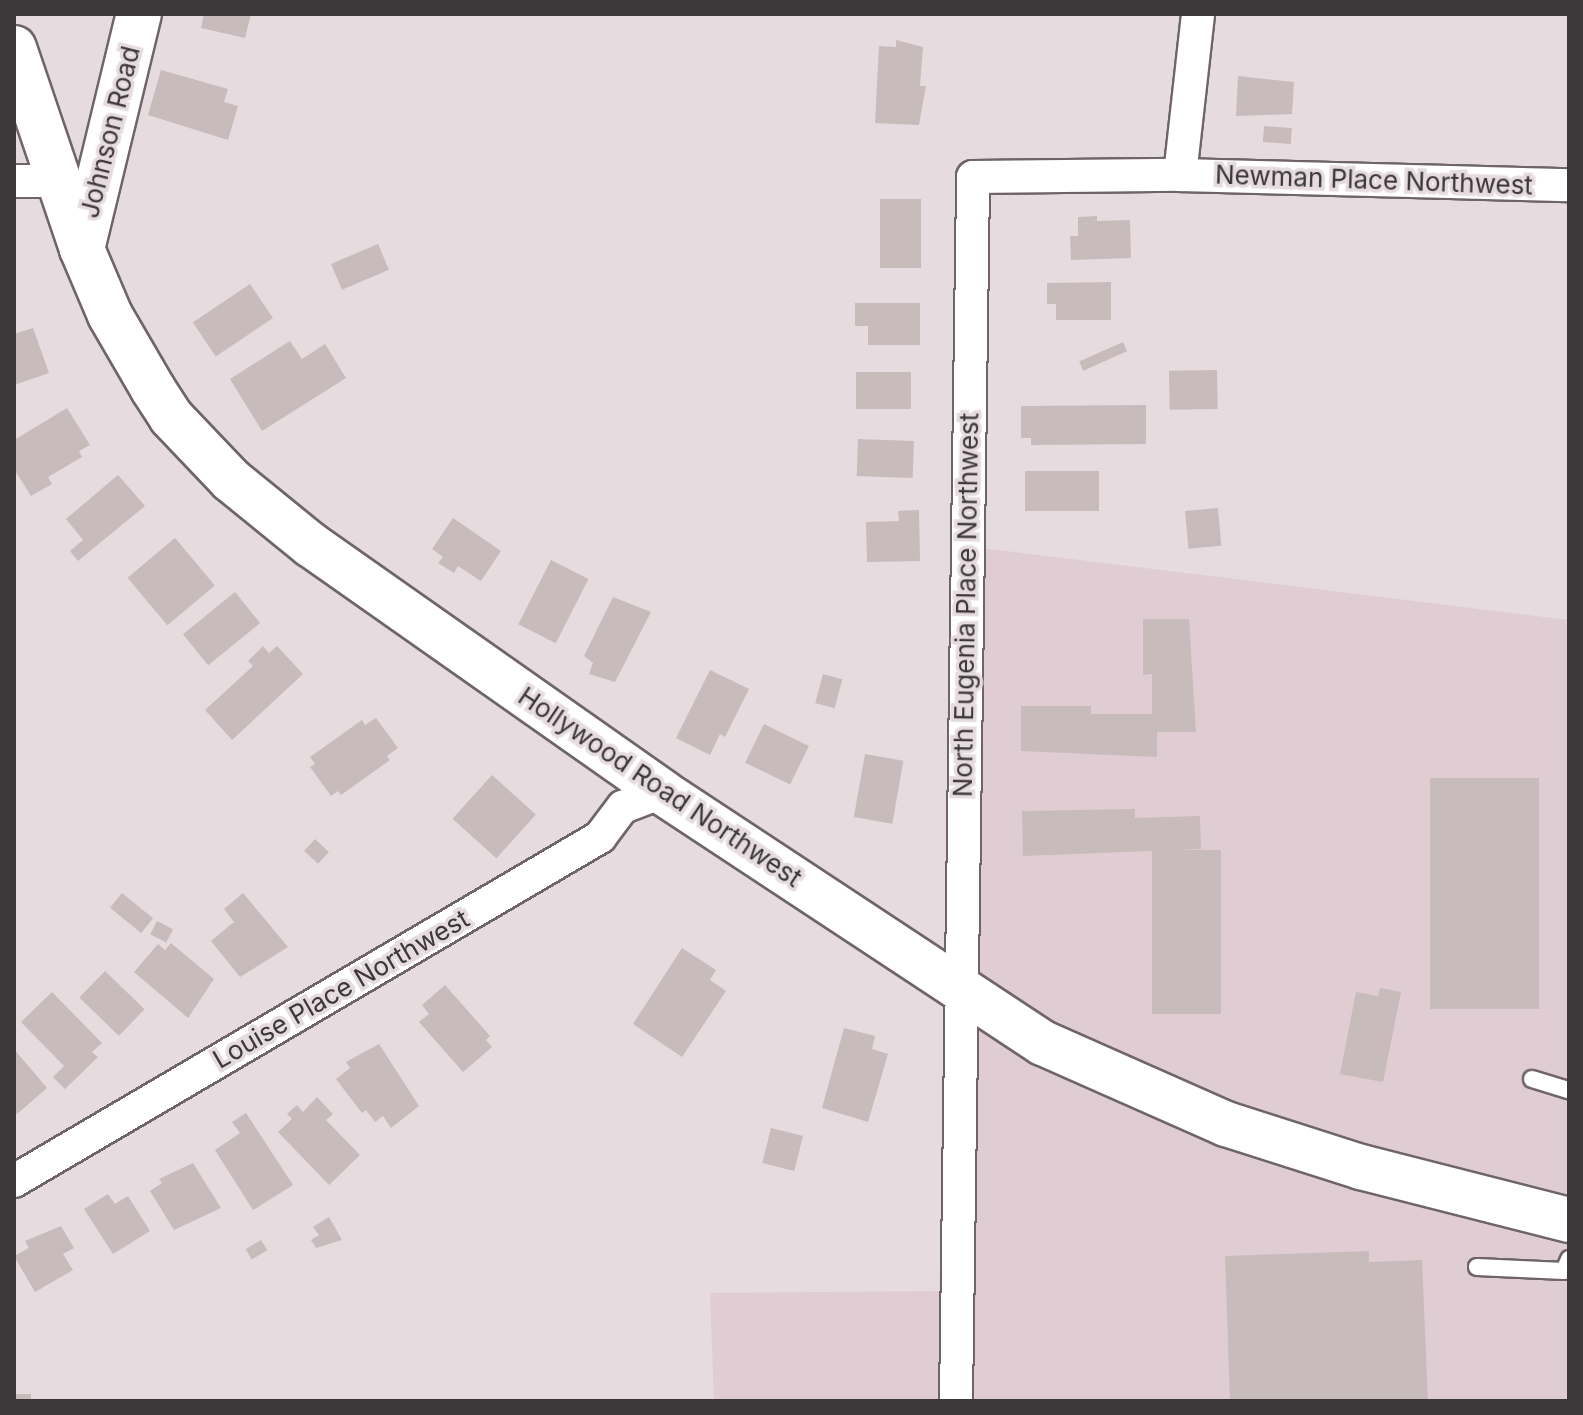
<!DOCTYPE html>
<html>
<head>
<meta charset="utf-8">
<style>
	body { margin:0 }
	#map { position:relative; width:1583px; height:1415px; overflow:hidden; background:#e6dbdf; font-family:Inter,sans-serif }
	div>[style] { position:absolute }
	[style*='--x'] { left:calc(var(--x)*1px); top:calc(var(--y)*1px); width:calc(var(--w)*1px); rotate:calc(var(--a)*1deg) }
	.built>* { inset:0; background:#e0cdd4 }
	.building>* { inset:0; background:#c7bbbb; transform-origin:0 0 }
	.roads { filter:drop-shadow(2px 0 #6f6569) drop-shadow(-2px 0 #6f6569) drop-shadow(0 2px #6f6569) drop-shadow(0 -2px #6f6569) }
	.lane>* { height:16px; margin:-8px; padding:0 8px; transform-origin:8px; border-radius:8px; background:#fff }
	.street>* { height:32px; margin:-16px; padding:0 16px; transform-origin:16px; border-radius:16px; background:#fff }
	.secondary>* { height:44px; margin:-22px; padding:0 22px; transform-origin:22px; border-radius:22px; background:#fff }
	span { translate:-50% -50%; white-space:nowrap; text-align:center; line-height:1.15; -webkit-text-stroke:7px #e6dbdf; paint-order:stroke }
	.street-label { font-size:26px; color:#3c3739 }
	.frame { position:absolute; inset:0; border:16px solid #3c3739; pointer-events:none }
</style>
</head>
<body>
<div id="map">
	<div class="built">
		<i style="clip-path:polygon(966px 546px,1569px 620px,1569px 1401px,714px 1401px,710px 1293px,939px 1291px)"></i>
	</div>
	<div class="building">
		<i style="clip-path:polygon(204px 14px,251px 14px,245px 38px,201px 28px)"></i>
		<i style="clip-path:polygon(896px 40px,923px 47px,920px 86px,926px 86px,919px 125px,875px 123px,879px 46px,896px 47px)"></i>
		<i style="clip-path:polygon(161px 70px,228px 89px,224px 102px,238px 106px,228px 140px,148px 115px)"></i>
		<i style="clip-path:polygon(1238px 76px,1294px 82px,1292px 114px,1236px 116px)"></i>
		<i style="left:1264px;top:126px;width:28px;height:16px;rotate:4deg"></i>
		<i style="left:880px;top:199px;width:41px;height:69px"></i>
		<i style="clip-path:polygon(1097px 216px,1097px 221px,1130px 220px,1131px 258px,1071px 260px,1070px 236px,1078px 236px,1078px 217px)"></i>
		<i style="left:378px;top:244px;width:28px;height:51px;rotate:67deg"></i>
		<i style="clip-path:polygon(1111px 282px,1111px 320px,1056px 320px,1056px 304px,1047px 304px,1047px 283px)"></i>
		<i style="left:250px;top:284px;width:41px;height:69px;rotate:56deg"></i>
		<i style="clip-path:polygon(855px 303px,920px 303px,920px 345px,868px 345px,868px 326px,855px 326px)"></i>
		<i style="clip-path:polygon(33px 328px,49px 373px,14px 385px,14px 334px)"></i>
		<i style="clip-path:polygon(290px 341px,302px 359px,325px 344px,346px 378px,262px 431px,230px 379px)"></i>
		<i style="left:1123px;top:342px;width:10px;height:48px;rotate:66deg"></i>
		<i style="left:1217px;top:370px;width:39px;height:48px;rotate:89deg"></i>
		<i style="left:856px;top:372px;width:55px;height:37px"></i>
		<i style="clip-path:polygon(1146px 405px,1146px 444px,1031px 445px,1031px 438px,1021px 438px,1021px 406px)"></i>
		<i style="clip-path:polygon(67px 408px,90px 445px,79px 451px,82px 457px,48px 477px,52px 484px,31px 496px,14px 469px,14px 440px)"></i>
		<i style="left:858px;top:439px;width:56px;height:37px;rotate:2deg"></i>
		<i style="left:1025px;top:471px;width:74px;height:40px"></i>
		<i style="clip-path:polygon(118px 475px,145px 506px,78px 561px,70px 551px,83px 540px,66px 519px)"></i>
		<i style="left:1218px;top:508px;width:38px;height:33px;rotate:85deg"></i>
		<i style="clip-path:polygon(919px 510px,920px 561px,867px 562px,866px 522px,899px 521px,898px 511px)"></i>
		<i style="clip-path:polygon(453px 518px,501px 551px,481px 581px,458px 566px,454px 573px,438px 563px,443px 557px,432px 549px)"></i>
		<i style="left:175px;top:538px;width:62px;height:62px;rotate:50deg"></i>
		<i style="left:551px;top:560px;width:42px;height:72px;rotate:27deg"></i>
		<i style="left:235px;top:592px;width:40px;height:67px;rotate:51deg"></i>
		<i style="clip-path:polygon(613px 597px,651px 612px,615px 682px,589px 674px,593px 663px,584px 656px)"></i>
		<i style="clip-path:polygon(1143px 619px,1189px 619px,1196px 732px,1157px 732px,1157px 757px,1021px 751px,1021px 706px,1091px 706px,1091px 714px,1152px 714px,1152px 674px,1143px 675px)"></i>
		<i style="clip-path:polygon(263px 646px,269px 653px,277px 646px,303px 674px,232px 740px,205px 710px,253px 666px,248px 661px)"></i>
		<i style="clip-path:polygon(710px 670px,749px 689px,725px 737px,720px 734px,710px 755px,676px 738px)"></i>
		<i style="left:823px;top:674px;width:20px;height:30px;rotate:15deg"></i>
		<i style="clip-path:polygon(376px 718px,398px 748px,387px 756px,390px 760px,341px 795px,338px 791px,331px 796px,310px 767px,315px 764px,310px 757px,362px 720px,365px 725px)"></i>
		<i style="left:764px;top:724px;width:50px;height:43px;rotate:26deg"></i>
		<i style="left:865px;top:754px;width:39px;height:64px;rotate:10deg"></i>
		<i style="left:492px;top:775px;width:59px;height:59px;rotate:42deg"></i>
		<i style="left:1430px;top:778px;width:109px;height:231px"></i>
		<i style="clip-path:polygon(1135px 809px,1135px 818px,1200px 816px,1201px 849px,1023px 856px,1022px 811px)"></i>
		<i style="left:315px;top:839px;width:19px;height:16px;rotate:43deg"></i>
		<i style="left:1221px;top:850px;width:164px;height:69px;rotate:90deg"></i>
		<i style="left:122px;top:893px;width:40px;height:19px;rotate:39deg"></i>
		<i style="clip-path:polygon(243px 893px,288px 947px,240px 977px,211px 941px,234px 922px,224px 909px)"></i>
		<i style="left:157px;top:921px;width:18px;height:15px;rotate:27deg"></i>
		<i style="clip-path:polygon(171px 943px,214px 979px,188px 1018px,134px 972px,158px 944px,165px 950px)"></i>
		<i style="clip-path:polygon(682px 948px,716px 970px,710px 980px,726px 991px,682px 1057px,633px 1024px)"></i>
		<i style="left:105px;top:971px;width:55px;height:37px;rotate:44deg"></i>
		<i style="clip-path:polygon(445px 985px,490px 1036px,486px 1040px,492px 1047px,463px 1072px,419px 1022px,429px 1014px,422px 1005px)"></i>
		<i style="clip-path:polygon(1380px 988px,1401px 992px,1383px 1082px,1340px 1074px,1356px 992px,1378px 996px)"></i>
		<i style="clip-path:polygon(52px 992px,102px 1043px,92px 1052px,98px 1057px,65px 1089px,53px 1077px,64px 1066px,21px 1022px)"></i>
		<i style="clip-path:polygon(844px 1028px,875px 1036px,872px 1049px,888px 1054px,868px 1122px,822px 1108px)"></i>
		<i style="clip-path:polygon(379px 1044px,419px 1106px,391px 1128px,383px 1116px,375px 1122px,366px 1110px,362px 1113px,336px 1079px,350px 1068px,346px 1062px)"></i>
		<i style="clip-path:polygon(14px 1049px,47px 1088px,17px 1114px,14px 1110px)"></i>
		<i style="clip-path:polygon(317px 1097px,333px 1114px,326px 1120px,360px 1155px,329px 1185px,278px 1132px,292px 1119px,287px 1114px,297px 1105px,303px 1112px)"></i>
		<i style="clip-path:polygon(246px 1113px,293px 1185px,253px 1210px,215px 1150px,240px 1133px,232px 1122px)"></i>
		<i style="left:771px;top:1128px;width:33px;height:36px;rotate:14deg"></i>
		<i style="clip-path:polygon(193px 1163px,221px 1208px,174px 1230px,150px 1191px,162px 1183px,159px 1179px)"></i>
		<i style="clip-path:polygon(108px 1194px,115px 1204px,128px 1196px,150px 1231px,113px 1254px,84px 1209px)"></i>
		<i style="clip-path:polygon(329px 1217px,342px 1240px,316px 1248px,311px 1240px,319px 1235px,313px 1227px)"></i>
		<i style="clip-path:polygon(61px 1226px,74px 1248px,63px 1254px,73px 1270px,35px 1292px,14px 1256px,29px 1248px,25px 1241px)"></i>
		<i style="left:261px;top:1240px;width:12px;height:18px;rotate:59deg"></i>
		<i style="clip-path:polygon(1369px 1251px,1369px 1262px,1422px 1260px,1428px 1401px,1230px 1401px,1225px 1256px)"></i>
		<i style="left:14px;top:1394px;width:17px;height:7px"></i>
	</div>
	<div class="roads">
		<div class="lane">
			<i style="--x:1532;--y:1079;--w:39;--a:17"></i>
			<i style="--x:1477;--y:1267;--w:87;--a:2.6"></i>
			<i style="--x:1564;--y:1271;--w:13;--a:-67"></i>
		</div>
		<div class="street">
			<i style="--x:1180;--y:175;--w:162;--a:-83.6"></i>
			<i style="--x:14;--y:181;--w:42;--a:0"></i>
			<i style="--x:14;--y:1181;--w:680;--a:-30.41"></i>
			<i style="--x:600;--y:837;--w:38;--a:-53"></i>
			<i style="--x:623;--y:807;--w:42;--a:-21"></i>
			<i style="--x:956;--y:1401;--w:1224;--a:-89.2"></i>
			<i style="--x:973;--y:177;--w:207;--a:-0.6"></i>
			<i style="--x:1180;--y:175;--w:389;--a:1.5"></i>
		</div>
		<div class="secondary">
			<i style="--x:14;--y:48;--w:212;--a:71.3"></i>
			<i style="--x:82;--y:249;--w:72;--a:67"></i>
			<i style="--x:110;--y:315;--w:86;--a:59.8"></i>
			<i style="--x:153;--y:389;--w:33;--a:57"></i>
			<i style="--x:171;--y:417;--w:87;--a:46.4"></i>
			<i style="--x:231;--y:480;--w:103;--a:39.1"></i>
			<i style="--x:311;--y:545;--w:429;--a:35.1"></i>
			<i style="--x:662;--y:792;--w:456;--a:33.4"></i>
			<i style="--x:1043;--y:1043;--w:200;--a:23.9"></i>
			<i style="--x:1226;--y:1124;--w:142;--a:17.7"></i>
			<i style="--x:1361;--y:1167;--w:215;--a:14.3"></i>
			<i style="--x:82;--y:249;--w:242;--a:-76.4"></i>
		</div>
	</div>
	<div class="street-label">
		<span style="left:110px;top:132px;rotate:-76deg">Johnson Road</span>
		<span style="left:1374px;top:180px;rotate:2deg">Newman Place Northwest</span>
		<span style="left:966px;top:605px;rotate:-89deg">North Eugenia Place Northwest</span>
		<span style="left:660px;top:787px;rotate:34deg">Hollywood Road Northwest</span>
		<span style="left:341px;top:989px;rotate:-30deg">Louise Place Northwest</span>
	</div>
	<div class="frame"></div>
</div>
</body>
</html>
